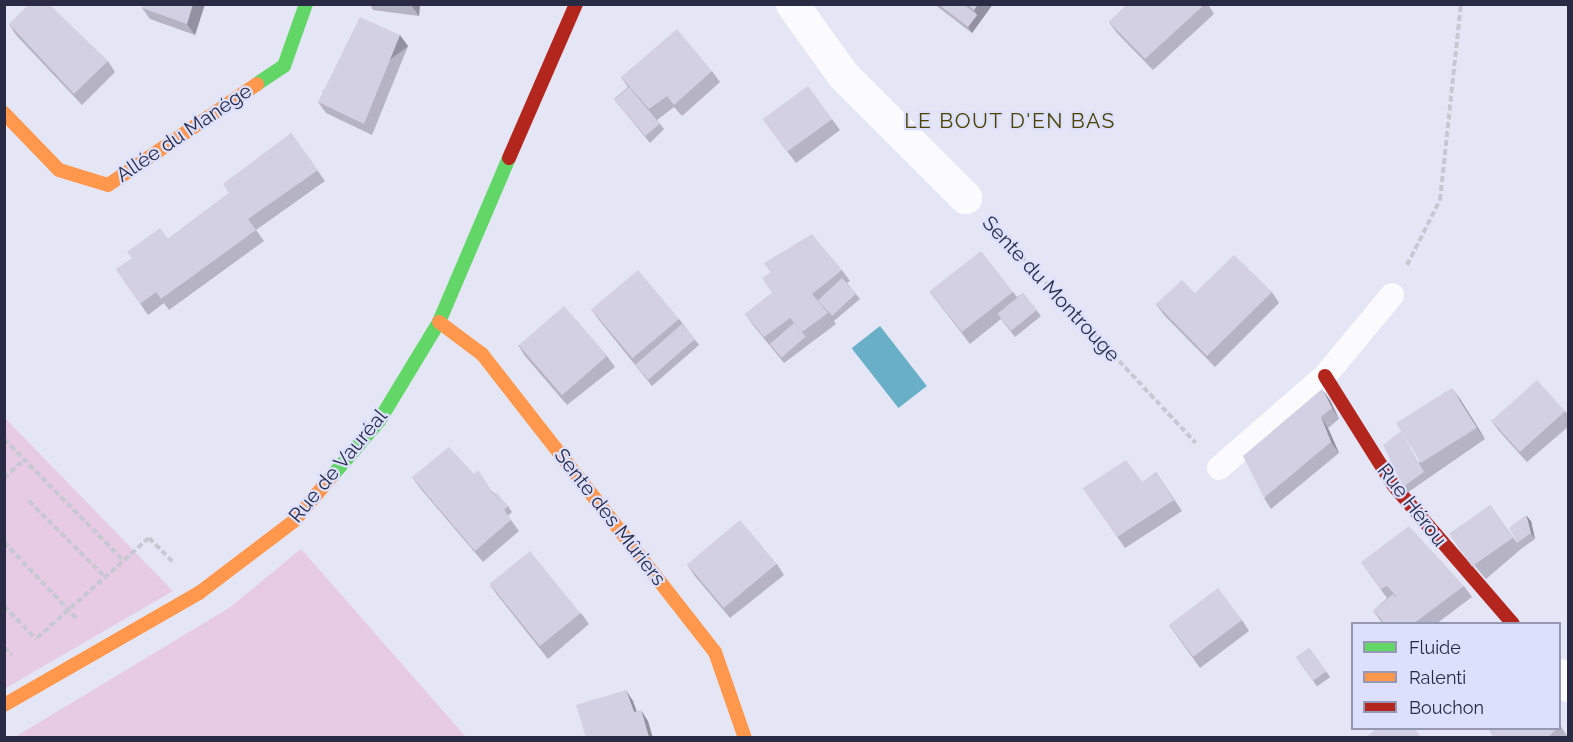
<!DOCTYPE html>
<html>
<head>
<meta charset="utf-8">
<style>
	body { margin:0 }
	#map { position:relative; width:1573px; height:742px; overflow:hidden; background:#e4e6f5; font-family:Raleway,sans-serif }
	div>[style] { position:absolute }
	[style*='--x'] { left:calc(var(--x)*1px); top:calc(var(--y)*1px); width:calc(var(--w)*1px); rotate:calc(var(--a)*1deg) }
	.green>* { inset:0; background:#e7cae4 }
	.water>* { inset:0; background:#68afc7; transform-origin:0 0 }
	.path>* { height:4px; margin-top:-2px; transform-origin:0; background:repeating-linear-gradient(90deg,#c7c8d0 0 6px,transparent 0 9px) }
	.lane>* { height:24px; margin:-12px; padding:0 12px; transform-origin:12px; border-radius:12px; background:#fbfbfe }
	.street>* { height:33px; margin:-16.5px; padding:0 16.5px; transform-origin:16.5px; border-radius:16.5px; background:#fbfbfe }
	.fast>* { height:14px; margin:-7px; padding:0 7px; transform-origin:7px; border-radius:7px; background:#63d668 }
	.slow>* { height:14px; margin:-7px; padding:0 7px; transform-origin:7px; border-radius:7px; background:#ff974d }
	.jam>* { height:14px; margin:-7px; padding:0 7px; transform-origin:7px; border-radius:7px; background:#b3261e }
	.wall>* { inset:0; background:#b5b3c4; transform-origin:0 0 }
	.shaded-wall>* { inset:0; background:#9492a0; transform-origin:0 0 }
	.building>* { inset:0; background:#d3d0e4; transform-origin:0 0 }
	span { translate:-50% -50%; white-space:nowrap; text-align:center; line-height:1.15; -webkit-text-stroke:4.5px #dde0fc; paint-order:stroke }
	.street-label { font-size:20px; color:#292b45 }
	.neighbourhood-label { font-size:21px; color:#4b4200; letter-spacing:1.5px }
	.frame { position:absolute; inset:0; border:6px solid #292b45; pointer-events:none }
	.legend { position:absolute; left:1351px; top:622px; width:210px; height:108px; box-sizing:border-box; background:#dde0fc; border:2px solid #9598b3; margin:0; padding:8px 10px; list-style:none; font-size:18px; color:#292b45 }
	.legend li { display:flex; align-items:center; gap:12px; height:30px }
	.legend b { width:30px; border:2px solid #9598b3 }
</style>
</head>
<body>
<div id="map">
	<div class="green">
		<i style="clip-path:polygon(4px 417px,173px 591px,4px 689px)"></i>
		<i style="clip-path:polygon(301px 549px,466px 737px,15px 737px,229px 608px)"></i>
	</div>
	<div class="water">
		<i style="left:880px;top:326px;width:76px;height:36px;rotate:52deg"></i>
	</div>
	<div class="path">
		<i style="--x:990;--y:223;--w:301;--a:46.9"></i>
		<i style="--x:1407;--y:265;--w:73;--a:-63.1"></i>
		<i style="--x:1440;--y:200;--w:197;--a:-83.9"></i>
		<i style="--x:4;--y:439;--w:170;--a:45.5"></i>
		<i style="--x:4;--y:478;--w:27;--a:-42"></i>
		<i style="--x:29;--y:501;--w:109;--a:45"></i>
		<i style="--x:4;--y:542;--w:105;--a:46.5"></i>
		<i style="--x:4;--y:606;--w:46;--a:45.9"></i>
		<i style="--x:37;--y:638;--w:150;--a:-41.8"></i>
		<i style="--x:149;--y:538;--w:34;--a:45"></i>
		<i style="--x:4;--y:647;--w:11;--a:45"></i>
	</div>
	<div class="lane">
		<i style="--x:1219;--y:468;--w:140;--a:-41"></i>
		<i style="--x:1325;--y:376;--w:105;--a:-50.4"></i>
	</div>
	<div class="street">
		<i style="--x:792;--y:4;--w:87;--a:54.3"></i>
		<i style="--x:843;--y:75;--w:173;--a:45"></i>
		<i style="--x:1560;--y:675;--w:13;--a:51"></i>
	</div>
	<div class="fast">
		<i style="--x:257;--y:84;--w:32;--a:-34"></i>
		<i style="--x:284;--y:66;--w:66;--a:-70.5"></i>
		<i style="--x:332;--y:476;--w:72;--a:-49.5"></i>
		<i style="--x:379;--y:421;--w:116;--a:-58.8"></i>
		<i style="--x:439;--y:322;--w:178;--a:-66.9"></i>
	</div>
	<div class="slow">
		<i style="--x:4;--y:113;--w:79;--a:46"></i>
		<i style="--x:59;--y:170;--w:51;--a:17"></i>
		<i style="--x:108;--y:185;--w:180;--a:-34.1"></i>
		<i style="--x:439;--y:322;--w:54;--a:36.7"></i>
		<i style="--x:482;--y:354;--w:378;--a:52"></i>
		<i style="--x:715;--y:652;--w:91;--a:70.8"></i>
		<i style="--x:4;--y:705;--w:225;--a:-29.9"></i>
		<i style="--x:199;--y:593;--w:119;--a:-37.2"></i>
		<i style="--x:294;--y:521;--w:59;--a:-49.8"></i>
	</div>
	<div class="jam">
		<i style="--x:509;--y:158;--w:168;--a:-66.5"></i>
		<i style="--x:1325;--y:376;--w:130;--a:57.9"></i>
		<i style="--x:1394;--y:486;--w:182;--a:49.2"></i>
	</div>
	<div class="wall">
		<i style="clip-path:polygon(143px 4px,205px 4px,195px 35px,150px 19px,142px 8px)"></i>
		<i style="clip-path:polygon(370px 4px,420px 4px,419px 16px,373px 10px)"></i>
		<i style="clip-path:polygon(934px 4px,993px 4px,972px 33px)"></i>
		<i style="clip-path:polygon(1128px 4px,1208px 4px,1214px 14px,1153px 70px,1117px 33px,1109px 22px)"></i>
		<i style="clip-path:polygon(9px 24px,108px 61px,115px 72px,82px 105px,16px 35px)"></i>
		<i style="clip-path:polygon(408px 46px,372px 135px,326px 113px,318px 102px)"></i>
		<i style="clip-path:polygon(712px 71px,720px 82px,682px 116px,674px 107px,657px 120px,664px 129px,650px 143px,614px 99px,628px 87px,621px 77px)"></i>
		<i style="clip-path:polygon(763px 119px,832px 119px,840px 130px,796px 163px)"></i>
		<i style="clip-path:polygon(291px 133px,325px 181px,256px 230px,264px 241px,169px 310px,164px 303px,148px 315px,116px 269px,168px 239px,229px 193px)"></i>
		<i style="clip-path:polygon(764px 263px,842px 270px,850px 281px,847px 283px,860px 299px,834px 321px,836px 324px,784px 363px,753px 325px,745px 314px,772px 293px,771px 272px)"></i>
		<i style="clip-path:polygon(930px 292px,1013px 292px,1017px 297px,1023px 293px,1041px 316px,1015px 337px,1001px 319px,970px 344px)"></i>
		<i style="clip-path:polygon(1272px 292px,1279px 303px,1215px 367px,1164px 315px,1156px 304px,1195px 293px)"></i>
		<i style="clip-path:polygon(591px 309px,679px 319px,699px 345px,652px 386px,599px 320px)"></i>
		<i style="clip-path:polygon(518px 345px,607px 356px,615px 367px,567px 405px,525px 356px)"></i>
		<i style="clip-path:polygon(1460px 399px,1485px 439px,1407px 493px,1403px 487px)"></i>
		<i style="clip-path:polygon(1330px 400px,1339px 419px,1328px 428px,1339px 453px,1271px 509px,1264px 498px)"></i>
		<i style="clip-path:polygon(1565px 411px,1569px 416px,1569px 426px,1527px 462px,1499px 431px,1491px 420px)"></i>
		<i style="clip-path:polygon(1156px 472px,1182px 511px,1125px 548px,1083px 488px,1143px 483px)"></i>
		<i style="clip-path:polygon(474px 474px,508px 506px,512px 512px,508px 516px,519px 531px,483px 562px,420px 488px,412px 477px)"></i>
		<i style="clip-path:polygon(1490px 505px,1517px 543px,1531px 521px,1535px 539px,1521px 549px,1486px 579px,1459px 548px,1452px 537px)"></i>
		<i style="clip-path:polygon(1361px 562px,1464px 586px,1472px 597px,1436px 624px,1383px 624px,1373px 611px,1387px 598px)"></i>
		<i style="clip-path:polygon(687px 564px,777px 564px,784px 575px,730px 618px,694px 575px)"></i>
		<i style="clip-path:polygon(490px 585px,581px 613px,589px 624px,548px 659px,498px 596px)"></i>
		<i style="clip-path:polygon(1242px 620px,1249px 631px,1200px 668px,1169px 625px)"></i>
		<i style="left:1309px;top:648px;width:36px;height:16px;rotate:54deg"></i>
		<i style="clip-path:polygon(1560px 725px,1568px 737px,1567px 738px,1494px 738px,1489px 729px,1560px 729px)"></i>
	</div>
	<div class="shaded-wall">
		<i style="clip-path:polygon(193px 4px,205px 4px,195px 35px,187px 24px)"></i>
		<i style="clip-path:polygon(411px 4px,420px 4px,419px 16px,411px 5px)"></i>
		<i style="clip-path:polygon(978px 4px,993px 4px,972px 33px,968px 27px,977px 15px,974px 10px)"></i>
		<i style="left:400px;top:35px;width:14px;height:96px;rotate:54deg"></i>
		<i style="clip-path:polygon(1452px 388px,1460px 399px,1485px 439px,1477px 428px)"></i>
		<i style="clip-path:polygon(1322px 389px,1330px 400px,1339px 419px,1332px 408px)"></i>
		<i style="clip-path:polygon(1321px 417px,1328px 428px,1339px 453px,1331px 442px)"></i>
		<i style="clip-path:polygon(1526px 515px,1531px 521px,1535px 539px,1531px 533px)"></i>
		<i style="clip-path:polygon(626px 690px,633px 701px,641px 723px,634px 712px)"></i>
		<i style="clip-path:polygon(641px 710px,648px 721px,653px 738px,649px 738px)"></i>
	</div>
	<div class="building">
		<i style="clip-path:polygon(29px 4px,49px 4px,108px 61px,74px 94px,9px 24px)"></i>
		<i style="clip-path:polygon(143px 4px,193px 4px,187px 24px,142px 8px)"></i>
		<i style="clip-path:polygon(938px 4px,963px 4px,977px 15px,968px 27px)"></i>
		<i style="clip-path:polygon(967px 4px,978px 4px,974px 10px)"></i>
		<i style="clip-path:polygon(1128px 4px,1205px 4px,1145px 59px,1109px 22px)"></i>
		<i style="clip-path:polygon(360px 17px,400px 35px,364px 124px,318px 102px)"></i>
		<i style="clip-path:polygon(677px 29px,712px 71px,674px 105px,667px 96px,649px 109px,621px 77px)"></i>
		<i style="left:808px;top:86px;width:41px;height:56px;rotate:54deg"></i>
		<i style="left:629px;top:87px;width:48px;height:19px;rotate:50deg"></i>
		<i style="clip-path:polygon(291px 133px,318px 170px,248px 219px,256px 230px,161px 299px,156px 292px,140px 304px,116px 269px,132px 258px,127px 252px,160px 228px,168px 239px,229px 193px,223px 184px)"></i>
		<i style="clip-path:polygon(812px 234px,842px 270px,812px 294px,828px 313px,802px 332px,790px 318px,764px 337px,745px 314px,772px 293px,762px 278px,771px 272px,764px 263px)"></i>
		<i style="left:981px;top:251px;width:52px;height:65px;rotate:52deg"></i>
		<i style="clip-path:polygon(1234px 255px,1272px 292px,1207px 356px,1156px 304px,1182px 280px,1195px 293px)"></i>
		<i style="left:638px;top:270px;width:64px;height:61px;rotate:50deg"></i>
		<i style="left:842px;top:278px;width:21px;height:33px;rotate:47deg"></i>
		<i style="left:1023px;top:293px;width:22px;height:33px;rotate:51deg"></i>
		<i style="left:564px;top:306px;width:66px;height:60px;rotate:49deg"></i>
		<i style="left:794px;top:323px;width:18px;height:32px;rotate:49deg"></i>
		<i style="left:682px;top:324px;width:20px;height:62px;rotate:49deg"></i>
		<i style="left:1537px;top:380px;width:42px;height:61px;rotate:48deg"></i>
		<i style="left:1452px;top:388px;width:47px;height:66px;rotate:58deg"></i>
		<i style="clip-path:polygon(1322px 389px,1332px 408px,1321px 417px,1331px 442px,1264px 498px,1243px 456px)"></i>
		<i style="clip-path:polygon(1401px 431px,1424px 472px,1403px 487px,1383px 445px)"></i>
		<i style="clip-path:polygon(449px 447px,474px 474px,478px 470px,511px 520px,475px 551px,412px 477px)"></i>
		<i style="clip-path:polygon(1126px 460px,1143px 483px,1157px 474px,1174px 500px,1117px 537px,1083px 488px)"></i>
		<i style="clip-path:polygon(1156px 472px,1157px 474px,1143px 483px,1142px 482px)"></i>
		<i style="clip-path:polygon(497px 493px,508px 506px,504px 510px,495px 495px)"></i>
		<i style="left:1490px;top:505px;width:40px;height:50px;rotate:55deg"></i>
		<i style="clip-path:polygon(1526px 515px,1531px 533px,1517px 543px,1509px 528px)"></i>
		<i style="left:740px;top:520px;width:57px;height:69px;rotate:50deg"></i>
		<i style="clip-path:polygon(1409px 526px,1464px 586px,1413px 624px,1385px 624px,1376px 613px,1396px 596px,1387px 586px,1381px 589px,1361px 562px)"></i>
		<i style="left:530px;top:551px;width:80px;height:52px;rotate:51deg"></i>
		<i style="left:1218px;top:588px;width:40px;height:61px;rotate:53deg"></i>
		<i style="clip-path:polygon(1393px 594px,1395px 597px,1376px 613px,1379px 618px,1373px 611px)"></i>
		<i style="left:1309px;top:648px;width:29px;height:16px;rotate:54deg"></i>
		<i style="clip-path:polygon(626px 690px,634px 712px,641px 710px,649px 738px,586px 738px,576px 705px)"></i>
		<i style="clip-path:polygon(1376px 729px,1415px 729px,1422px 738px,1365px 738px)"></i>
		<i style="clip-path:polygon(1489px 729px,1557px 729px,1547px 738px,1494px 738px)"></i>
	</div>
	<div class="street-label">
		<span style="left:184px;top:133px;rotate:-34deg">Allée du Manége</span>
		<span style="left:1051px;top:289px;rotate:47deg">Sente du Montrouge</span>
		<span style="left:338px;top:466px;rotate:-50deg">Rue de Vauréal</span>
		<span style="left:1412px;top:505px;rotate:52deg">Rue Hérou</span>
		<span style="left:610px;top:517px;rotate:52deg">Sente des Mûriers</span>
	</div>
	<div class="neighbourhood-label">
		<span style="left:1010px;top:121px">LE BOUT D'EN BAS</span>
	</div>
	<div class="frame"></div>
	<ul class="legend">
	<li><b style="height:8px;background:#63d668"></b>Fluide</li>
	<li><b style="height:8px;background:#ff974d"></b>Ralenti</li>
	<li><b style="height:8px;background:#b3261e"></b>Bouchon</li>
	</ul>
</div>
</body>
</html>
